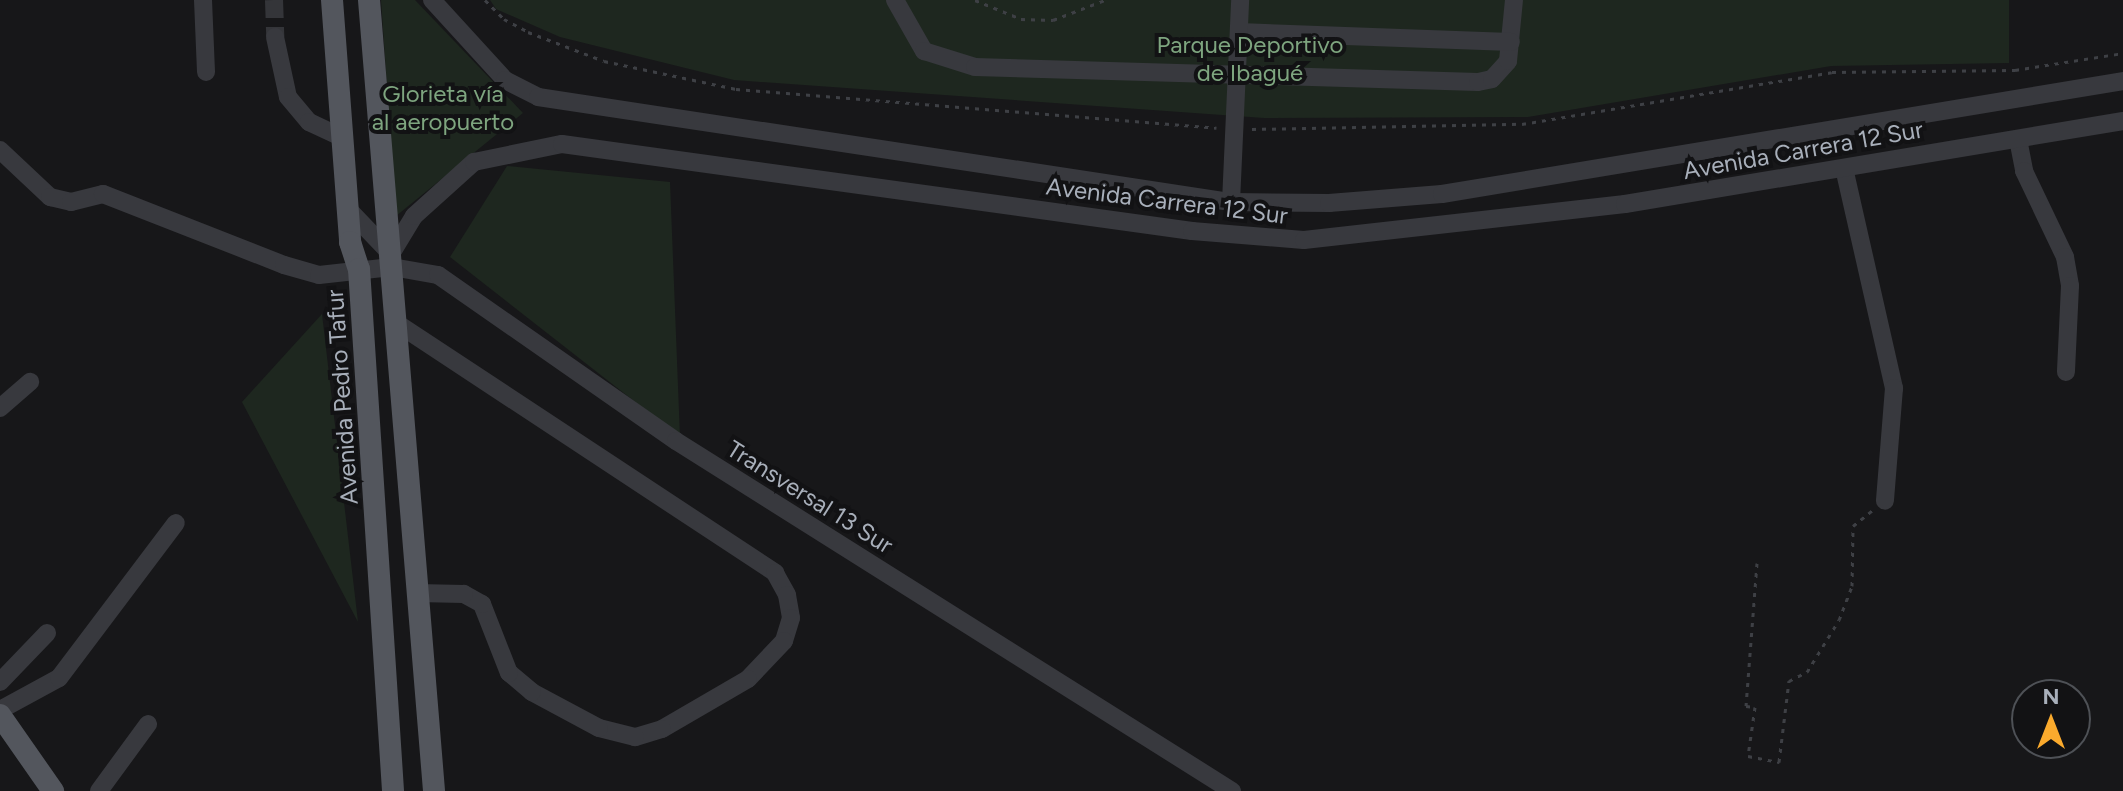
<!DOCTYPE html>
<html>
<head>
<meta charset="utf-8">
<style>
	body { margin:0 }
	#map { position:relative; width:2123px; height:791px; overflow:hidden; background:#171719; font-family:Figtree,sans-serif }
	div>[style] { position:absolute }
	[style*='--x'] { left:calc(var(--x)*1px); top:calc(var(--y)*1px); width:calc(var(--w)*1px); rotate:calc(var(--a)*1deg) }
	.green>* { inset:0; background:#1e271f }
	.minor-tunnel>* { height:18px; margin-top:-9px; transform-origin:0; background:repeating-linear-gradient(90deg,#343539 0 18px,transparent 0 27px) }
	.path>* { height:3px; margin-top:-1.5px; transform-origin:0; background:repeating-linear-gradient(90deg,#3e4045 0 4px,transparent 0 10px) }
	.minor>* { height:18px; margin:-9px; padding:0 9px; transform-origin:9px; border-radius:9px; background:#38393e }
	.major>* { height:22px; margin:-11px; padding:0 11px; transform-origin:11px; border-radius:11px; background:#53565d }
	span { translate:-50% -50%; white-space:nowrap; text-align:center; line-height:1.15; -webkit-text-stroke:8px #121214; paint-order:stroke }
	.park-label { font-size:24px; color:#7ea57f }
	.street-label { font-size:24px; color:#a8afba }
	.north { position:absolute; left:2011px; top:679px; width:80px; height:80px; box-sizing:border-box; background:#121214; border:2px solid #4e5156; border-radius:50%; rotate:0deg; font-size:22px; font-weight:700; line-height:32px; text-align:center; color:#a8afba }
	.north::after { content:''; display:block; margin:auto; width:28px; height:36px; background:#faaa2d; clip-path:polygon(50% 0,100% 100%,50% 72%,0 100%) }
</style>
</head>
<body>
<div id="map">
	<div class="green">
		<i style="clip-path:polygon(381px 0,415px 0,523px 113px,396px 216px)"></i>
		<i style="clip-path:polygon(490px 0,2009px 0,2009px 63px,1831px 66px,1528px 117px,1264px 118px,734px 80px,560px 37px,496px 9px)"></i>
		<i style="clip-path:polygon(507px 166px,670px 182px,680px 437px,450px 257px)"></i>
		<i style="clip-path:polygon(322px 314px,358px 622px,242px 402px)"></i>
	</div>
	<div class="minor-tunnel">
		<i style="--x:274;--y:0;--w:37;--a:88"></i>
	</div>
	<div class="path">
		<i style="--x:485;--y:0;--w:27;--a:45"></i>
		<i style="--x:504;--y:19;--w:27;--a:28"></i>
		<i style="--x:528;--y:32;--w:81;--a:20.9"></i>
		<i style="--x:604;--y:61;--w:135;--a:12"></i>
		<i style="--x:736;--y:89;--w:482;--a:4.6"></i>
		<i style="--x:975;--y:0;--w:50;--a:22.4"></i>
		<i style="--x:1021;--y:19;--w:32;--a:2"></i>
		<i style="--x:1053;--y:20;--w:56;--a:-21"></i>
		<i style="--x:1252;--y:129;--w:270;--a:-1.1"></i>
		<i style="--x:1522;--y:124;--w:314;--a:-9.5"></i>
		<i style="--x:1832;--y:72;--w:183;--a:-0.6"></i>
		<i style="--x:2015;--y:70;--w:109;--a:-8.9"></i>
		<i style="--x:1757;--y:563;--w:143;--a:94.4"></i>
		<i style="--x:1746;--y:706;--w:9;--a:6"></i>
		<i style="--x:1755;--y:707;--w:49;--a:98.1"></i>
		<i style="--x:1748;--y:756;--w:32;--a:11"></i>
		<i style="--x:1779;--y:762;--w:82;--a:-83"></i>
		<i style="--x:1789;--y:681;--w:20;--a:-27"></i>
		<i style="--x:1807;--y:672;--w:61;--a:-58.4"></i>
		<i style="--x:1839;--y:620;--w:36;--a:-69"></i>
		<i style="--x:1852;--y:586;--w:60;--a:-89"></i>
		<i style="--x:1853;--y:526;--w:26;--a:-39"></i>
	</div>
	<div class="minor">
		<i style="--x:203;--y:0;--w:72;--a:87.6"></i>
		<i style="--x:432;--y:0;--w:108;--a:47.6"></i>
		<i style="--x:505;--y:80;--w:37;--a:27"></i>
		<i style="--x:538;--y:97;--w:701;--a:8.62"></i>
		<i style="--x:1231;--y:202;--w:98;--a:0.6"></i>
		<i style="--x:1329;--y:203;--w:113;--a:-4.6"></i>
		<i style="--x:1442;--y:194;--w:690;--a:-9.42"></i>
		<i style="--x:895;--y:0;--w:59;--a:60.4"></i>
		<i style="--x:924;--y:51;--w:53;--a:17.4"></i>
		<i style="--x:975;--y:67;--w:503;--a:1.71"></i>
		<i style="--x:1478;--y:82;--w:14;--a:-12"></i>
		<i style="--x:1492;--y:79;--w:24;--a:-48"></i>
		<i style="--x:1508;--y:61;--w:61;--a:-84.4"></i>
		<i style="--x:1239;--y:32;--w:272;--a:2.1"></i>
		<i style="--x:275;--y:37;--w:61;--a:77.8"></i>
		<i style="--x:288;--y:97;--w:33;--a:50"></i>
		<i style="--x:309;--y:122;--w:35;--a:25"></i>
		<i style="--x:2018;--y:139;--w:33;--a:79"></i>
		<i style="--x:2024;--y:171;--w:95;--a:64.5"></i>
		<i style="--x:2065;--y:257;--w:29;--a:80"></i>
		<i style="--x:2070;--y:286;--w:86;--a:92.7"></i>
		<i style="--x:0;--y:150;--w:69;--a:43.2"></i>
		<i style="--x:50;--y:197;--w:22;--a:13"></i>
		<i style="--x:71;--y:202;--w:33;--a:-14"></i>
		<i style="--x:103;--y:194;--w:194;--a:21.4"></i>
		<i style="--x:284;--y:265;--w:36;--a:16"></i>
		<i style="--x:319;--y:275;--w:73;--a:-6.3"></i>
		<i style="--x:392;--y:267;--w:47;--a:9.9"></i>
		<i style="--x:438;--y:275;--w:290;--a:34.9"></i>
		<i style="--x:676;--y:441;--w:657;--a:32.19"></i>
		<i style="--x:1844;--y:168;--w:226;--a:77.2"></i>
		<i style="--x:1894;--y:388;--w:113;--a:94.6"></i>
		<i style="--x:1231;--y:202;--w:202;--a:-87.4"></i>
		<i style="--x:347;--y:208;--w:64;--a:46.3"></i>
		<i style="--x:391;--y:254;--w:44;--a:-58.8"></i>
		<i style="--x:414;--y:216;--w:81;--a:-42"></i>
		<i style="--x:474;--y:162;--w:90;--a:-11.6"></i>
		<i style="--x:562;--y:144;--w:636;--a:7.86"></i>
		<i style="--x:1192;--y:231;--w:112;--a:4.6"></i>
		<i style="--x:1304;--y:240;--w:323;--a:-6.4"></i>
		<i style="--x:1625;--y:204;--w:505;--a:-9.46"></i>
		<i style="--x:398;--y:324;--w:452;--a:33.4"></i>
		<i style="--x:775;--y:573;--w:25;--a:61"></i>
		<i style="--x:787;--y:595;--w:23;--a:80"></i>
		<i style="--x:791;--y:618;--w:24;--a:107"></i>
		<i style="--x:784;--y:641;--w:52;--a:133.5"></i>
		<i style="--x:748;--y:679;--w:99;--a:149.8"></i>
		<i style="--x:662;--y:729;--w:28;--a:163"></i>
		<i style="--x:635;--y:737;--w:37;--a:-166"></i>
		<i style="--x:599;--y:728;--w:76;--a:-151.8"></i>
		<i style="--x:532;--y:692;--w:30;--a:-140"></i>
		<i style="--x:509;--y:673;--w:74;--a:-111.4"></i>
		<i style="--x:482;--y:604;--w:21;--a:-151"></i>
		<i style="--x:464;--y:594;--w:47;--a:-178.8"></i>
		<i style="--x:0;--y:408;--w:40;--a:-41"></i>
		<i style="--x:0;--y:682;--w:68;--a:-46.2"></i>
		<i style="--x:0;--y:710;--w:67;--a:-28.5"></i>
		<i style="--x:59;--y:678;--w:194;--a:-53"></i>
		<i style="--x:99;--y:791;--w:83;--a:-53.8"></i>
	</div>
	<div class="major">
		<i style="--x:332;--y:0;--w:243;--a:85.7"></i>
		<i style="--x:350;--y:242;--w:28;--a:72"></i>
		<i style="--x:359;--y:269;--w:523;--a:86.27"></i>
		<i style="--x:369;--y:0;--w:794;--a:85.3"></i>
		<i style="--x:0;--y:715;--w:93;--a:55.1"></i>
	</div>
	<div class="park-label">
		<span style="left:1250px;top:59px">Parque Deportivo<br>de Ibagué</span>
		<span style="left:443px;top:108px">Glorieta vía<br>al aeropuerto</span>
	</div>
	<div class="street-label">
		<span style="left:1803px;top:150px;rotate:-10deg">Avenida Carrera 12 Sur</span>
		<span style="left:1167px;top:201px;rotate:7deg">Avenida Carrera 12 Sur</span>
		<span style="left:342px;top:397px;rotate:-94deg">Avenida Pedro Tafur</span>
		<span style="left:810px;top:497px;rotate:32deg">Transversal 13 Sur</span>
	</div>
	<div class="north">N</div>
</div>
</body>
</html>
